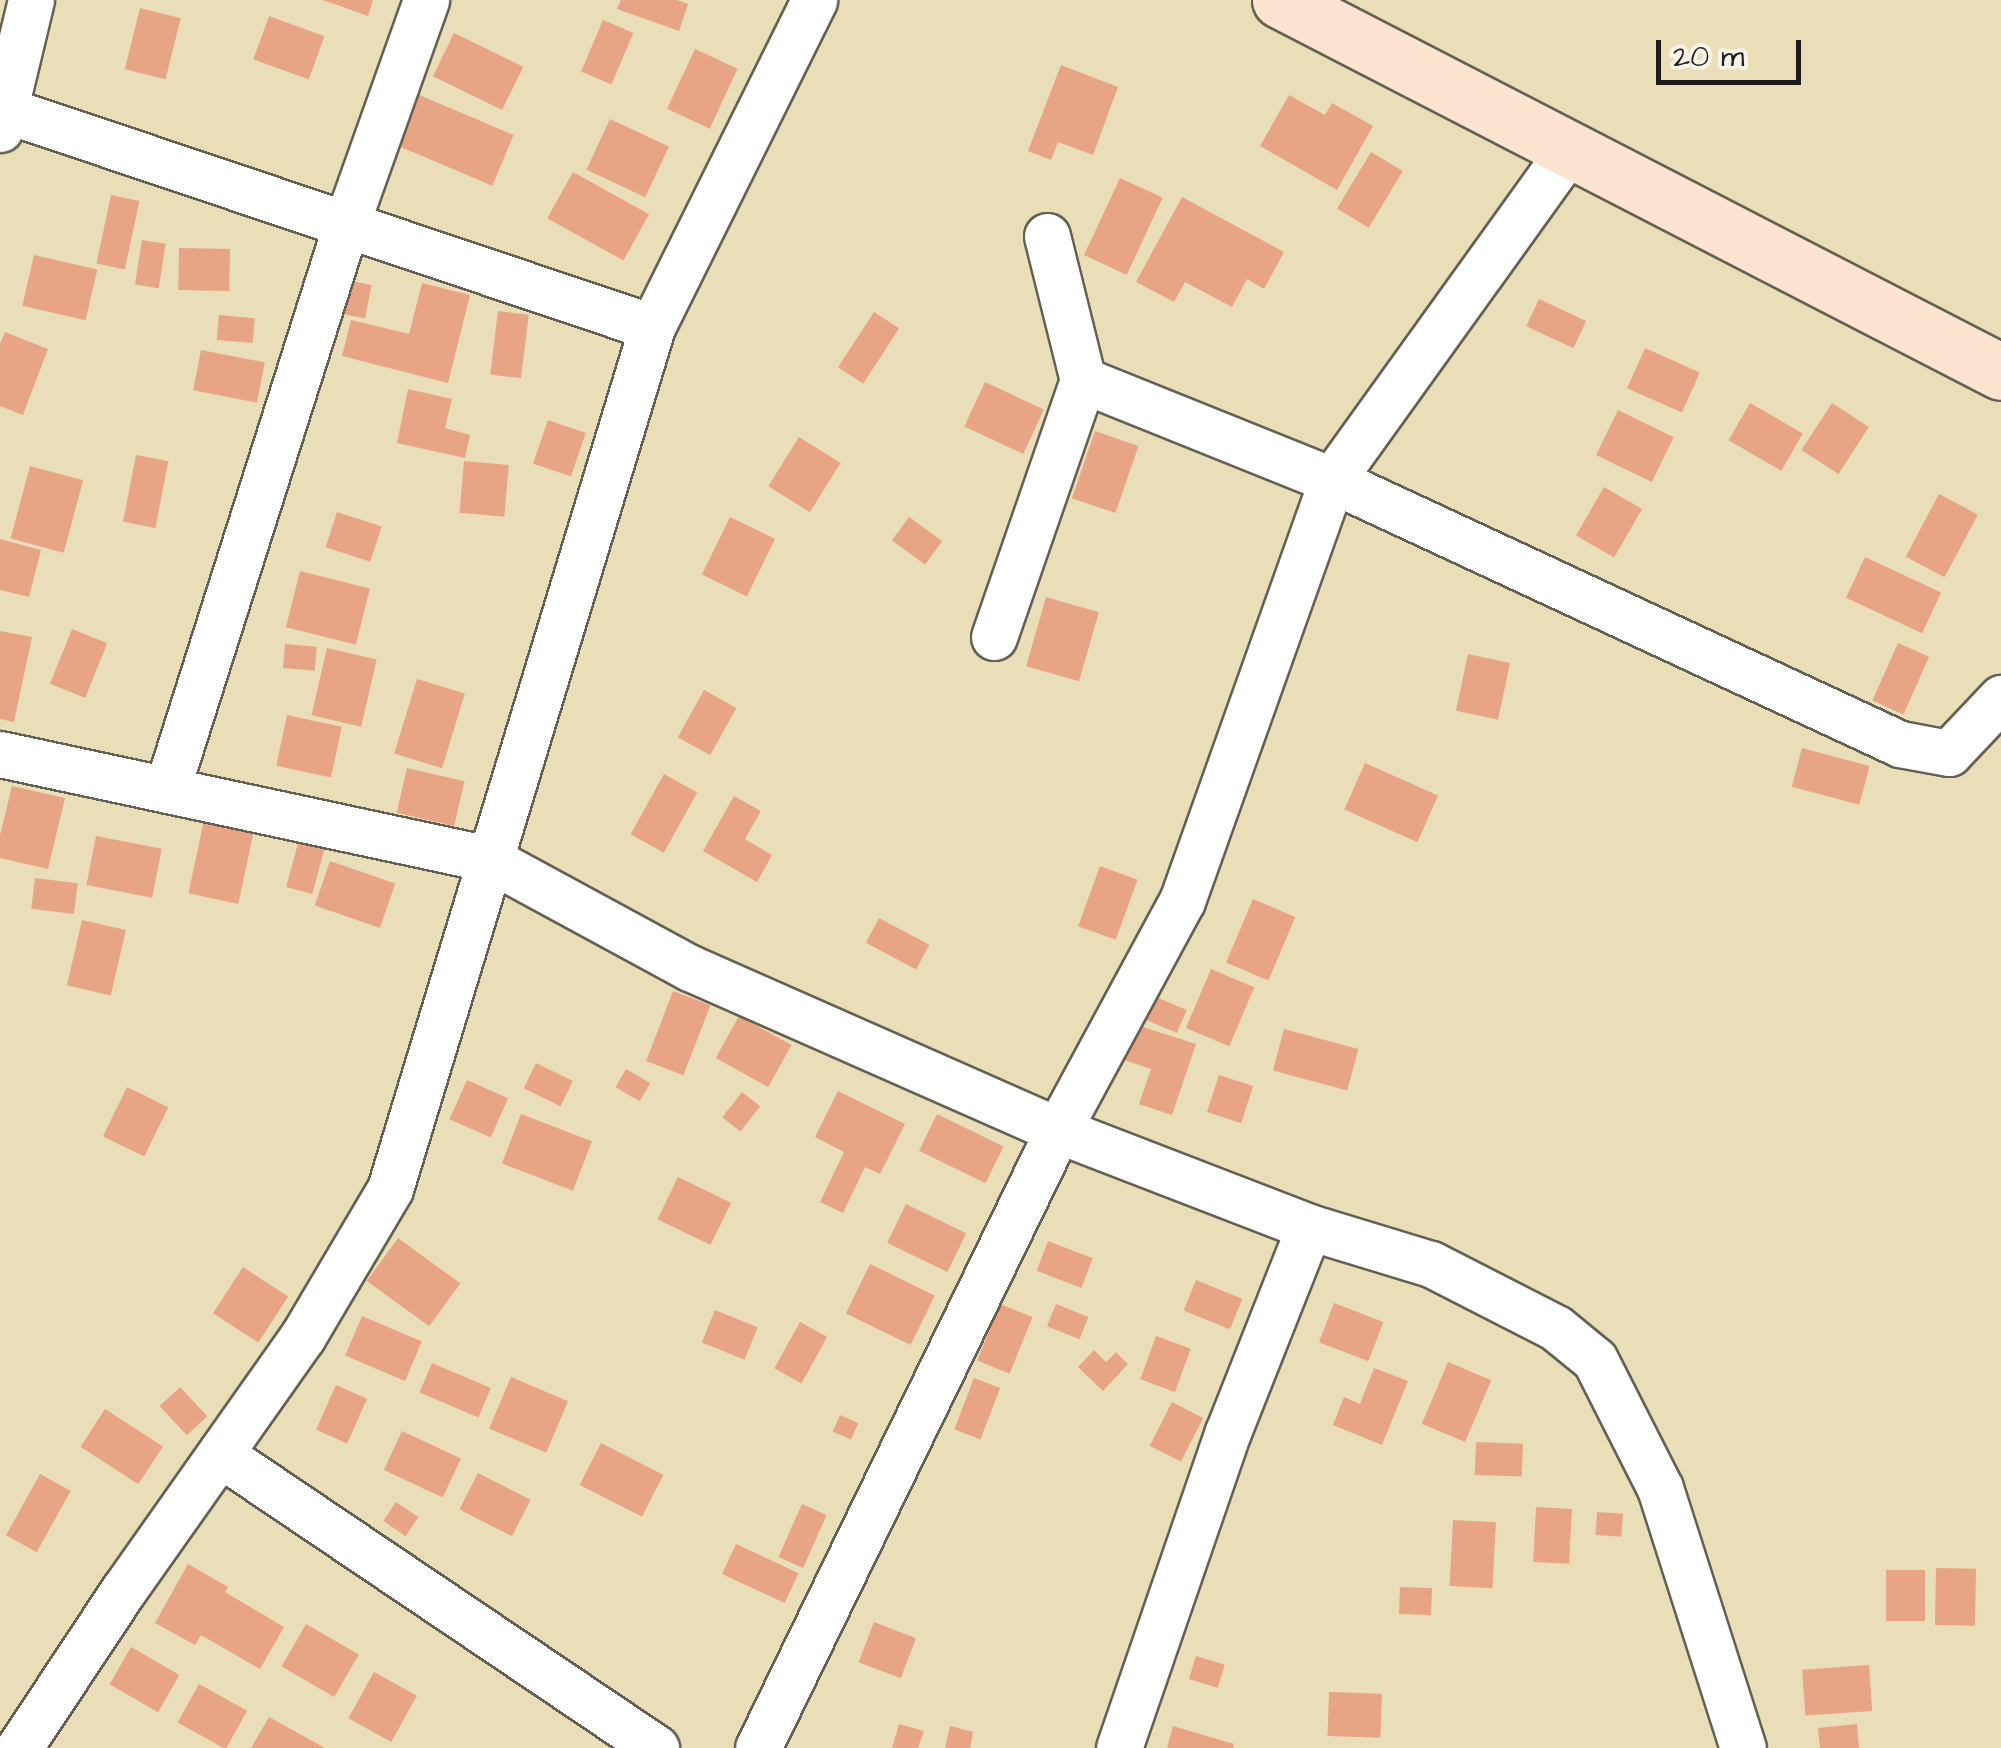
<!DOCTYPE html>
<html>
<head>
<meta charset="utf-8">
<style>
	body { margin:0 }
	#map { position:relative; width:2001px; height:1748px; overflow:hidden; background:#eadeb9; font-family:"Architects Daughter",sans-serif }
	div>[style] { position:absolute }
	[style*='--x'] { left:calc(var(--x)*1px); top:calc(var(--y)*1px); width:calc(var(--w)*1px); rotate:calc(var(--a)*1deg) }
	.building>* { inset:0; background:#e8a585; transform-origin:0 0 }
	.roads { filter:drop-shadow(2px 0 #646053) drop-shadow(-2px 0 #646053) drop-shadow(0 2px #646053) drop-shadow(0 -2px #646053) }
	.street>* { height:45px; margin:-22.5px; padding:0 22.5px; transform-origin:22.5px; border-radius:22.5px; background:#fff }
	.secondary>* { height:55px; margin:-27.5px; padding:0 27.5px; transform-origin:27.5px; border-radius:27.5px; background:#fde4d1 }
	span { translate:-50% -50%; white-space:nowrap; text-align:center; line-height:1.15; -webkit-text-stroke:8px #f7f3e8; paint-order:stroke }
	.scale { position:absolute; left:1656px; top:40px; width:145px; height:45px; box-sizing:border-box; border:5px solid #1c1c1c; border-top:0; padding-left:12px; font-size:30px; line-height:35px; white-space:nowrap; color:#1c1c1c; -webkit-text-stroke:8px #f7f3e8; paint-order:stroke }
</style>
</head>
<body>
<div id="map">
	<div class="building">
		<i style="clip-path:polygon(323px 0,373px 0,368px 16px)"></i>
		<i style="clip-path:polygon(621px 0,677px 0,688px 4px,679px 31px,617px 9px)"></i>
		<i style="left:140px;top:8px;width:42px;height:63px;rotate:14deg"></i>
		<i style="left:269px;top:16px;width:59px;height:46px;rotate:20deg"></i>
		<i style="left:603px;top:20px;width:33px;height:56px;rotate:23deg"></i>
		<i style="left:454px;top:33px;width:77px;height:48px;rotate:26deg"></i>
		<i style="left:695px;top:49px;width:47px;height:66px;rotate:25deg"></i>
		<i style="clip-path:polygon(1061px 65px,1118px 87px,1093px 155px,1058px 142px,1051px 160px,1028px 151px)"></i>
		<i style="left:417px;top:94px;width:105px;height:55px;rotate:23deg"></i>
		<i style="clip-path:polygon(1289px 95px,1325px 115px,1332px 103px,1373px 126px,1337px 190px,1260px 146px)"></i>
		<i style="left:610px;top:119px;width:65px;height:56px;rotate:25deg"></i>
		<i style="left:1371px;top:152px;width:37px;height:66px;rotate:31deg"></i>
		<i style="left:573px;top:172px;width:87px;height:53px;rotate:29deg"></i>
		<i style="left:1120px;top:178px;width:47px;height:85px;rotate:25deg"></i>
		<i style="left:111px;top:195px;width:29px;height:70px;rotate:12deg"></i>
		<i style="clip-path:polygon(1182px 197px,1284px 252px,1264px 289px,1247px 279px,1232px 307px,1185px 282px,1174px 302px,1136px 282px)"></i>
		<i style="left:142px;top:240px;width:24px;height:45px;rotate:9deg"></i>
		<i style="left:179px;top:248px;width:51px;height:42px;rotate:1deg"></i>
		<i style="left:34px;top:255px;width:65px;height:52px;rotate:13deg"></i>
		<i style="left:346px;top:280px;width:26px;height:34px;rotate:11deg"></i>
		<i style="clip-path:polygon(422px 283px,470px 295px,448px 383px,342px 356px,351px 320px,409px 334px)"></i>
		<i style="left:1539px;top:299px;width:52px;height:30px;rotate:25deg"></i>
		<i style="left:498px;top:311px;width:31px;height:64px;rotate:7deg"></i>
		<i style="left:874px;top:312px;width:30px;height:66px;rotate:33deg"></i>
		<i style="left:219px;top:315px;width:36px;height:25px;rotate:5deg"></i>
		<i style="clip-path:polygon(5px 332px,48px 349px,23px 415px,0 406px,0 344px)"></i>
		<i style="left:1645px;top:348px;width:60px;height:44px;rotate:24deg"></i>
		<i style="left:201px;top:350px;width:65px;height:41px;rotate:11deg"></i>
		<i style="left:985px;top:382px;width:65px;height:49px;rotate:25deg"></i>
		<i style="clip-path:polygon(408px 389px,452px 399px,445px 428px,470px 435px,465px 458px,397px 443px)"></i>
		<i style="left:1750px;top:403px;width:61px;height:43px;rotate:30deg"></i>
		<i style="left:1832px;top:403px;width:44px;height:56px;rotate:33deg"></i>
		<i style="left:1618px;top:410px;width:62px;height:50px;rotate:26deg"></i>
		<i style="left:548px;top:420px;width:40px;height:46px;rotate:19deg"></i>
		<i style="left:1095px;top:431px;width:46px;height:71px;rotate:19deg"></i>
		<i style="left:799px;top:437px;width:49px;height:58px;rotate:32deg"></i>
		<i style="left:136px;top:455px;width:33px;height:68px;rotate:11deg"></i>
		<i style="left:464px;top:461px;width:45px;height:52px;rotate:5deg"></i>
		<i style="left:30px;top:466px;width:55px;height:75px;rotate:15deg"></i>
		<i style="left:1604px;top:487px;width:44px;height:56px;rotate:30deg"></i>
		<i style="left:1939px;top:494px;width:44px;height:71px;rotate:28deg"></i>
		<i style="left:337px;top:512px;width:47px;height:37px;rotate:18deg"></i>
		<i style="left:730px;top:517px;width:50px;height:64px;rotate:26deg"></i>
		<i style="left:909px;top:517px;width:41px;height:29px;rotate:36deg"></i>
		<i style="clip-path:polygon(0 539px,41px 550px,29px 597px,0 590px)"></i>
		<i style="left:1865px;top:557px;width:84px;height:45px;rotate:25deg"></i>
		<i style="left:300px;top:571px;width:72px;height:58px;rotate:14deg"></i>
		<i style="left:1046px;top:597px;width:55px;height:72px;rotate:16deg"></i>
		<i style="left:72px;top:629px;width:38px;height:59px;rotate:22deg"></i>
		<i style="clip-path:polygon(0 631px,32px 637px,14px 722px,0 719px)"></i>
		<i style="left:1898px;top:643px;width:34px;height:63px;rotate:24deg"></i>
		<i style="left:285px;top:644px;width:32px;height:24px;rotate:5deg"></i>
		<i style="left:327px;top:648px;width:51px;height:69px;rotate:13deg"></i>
		<i style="left:1468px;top:654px;width:43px;height:58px;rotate:12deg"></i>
		<i style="left:417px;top:679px;width:50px;height:78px;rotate:17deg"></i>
		<i style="left:704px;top:690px;width:37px;height:54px;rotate:29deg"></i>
		<i style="left:287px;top:715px;width:56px;height:52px;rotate:12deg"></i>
		<i style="left:1802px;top:748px;width:70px;height:40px;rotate:15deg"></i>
		<i style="left:1365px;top:763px;width:80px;height:51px;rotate:24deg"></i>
		<i style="left:407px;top:768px;width:59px;height:46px;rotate:13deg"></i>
		<i style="left:664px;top:774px;width:38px;height:69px;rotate:29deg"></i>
		<i style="clip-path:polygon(12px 786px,65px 798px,48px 869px,0 858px,0 835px)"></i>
		<i style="clip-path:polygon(734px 796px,761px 811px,745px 839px,772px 855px,757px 882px,703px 851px)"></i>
		<i style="left:204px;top:820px;width:51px;height:75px;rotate:12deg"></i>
		<i style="left:301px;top:832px;width:27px;height:57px;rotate:15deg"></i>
		<i style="left:96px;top:836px;width:67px;height:50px;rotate:11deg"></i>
		<i style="left:330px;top:861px;width:69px;height:47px;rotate:19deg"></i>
		<i style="left:1100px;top:866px;width:40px;height:64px;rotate:20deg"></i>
		<i style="left:35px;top:878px;width:43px;height:31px;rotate:7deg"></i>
		<i style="left:1253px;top:899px;width:46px;height:69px;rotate:23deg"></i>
		<i style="left:879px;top:918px;width:57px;height:28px;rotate:28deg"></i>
		<i style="left:82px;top:920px;width:45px;height:67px;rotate:13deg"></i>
		<i style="left:1211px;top:969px;width:47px;height:64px;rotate:23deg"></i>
		<i style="left:673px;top:991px;width:40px;height:75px;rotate:21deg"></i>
		<i style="left:1149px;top:994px;width:41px;height:25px;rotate:23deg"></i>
		<i style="left:739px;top:1016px;width:60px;height:48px;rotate:29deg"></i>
		<i style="clip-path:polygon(1118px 1019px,1196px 1044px,1172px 1115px,1139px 1104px,1151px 1069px,1106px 1054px)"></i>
		<i style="left:1284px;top:1029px;width:77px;height:43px;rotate:15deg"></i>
		<i style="left:536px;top:1063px;width:41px;height:28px;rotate:26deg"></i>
		<i style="left:626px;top:1069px;width:28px;height:21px;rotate:30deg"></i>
		<i style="left:1219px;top:1075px;width:36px;height:39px;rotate:18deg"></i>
		<i style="left:467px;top:1080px;width:45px;height:43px;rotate:24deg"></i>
		<i style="left:127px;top:1087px;width:46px;height:55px;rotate:26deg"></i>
		<i style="clip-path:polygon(838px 1091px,905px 1124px,880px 1174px,865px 1167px,843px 1213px,820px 1202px,844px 1152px,815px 1137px)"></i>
		<i style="left:742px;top:1092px;width:23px;height:32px;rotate:38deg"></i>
		<i style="left:521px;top:1114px;width:76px;height:53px;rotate:21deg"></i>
		<i style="left:937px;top:1114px;width:74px;height:41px;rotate:26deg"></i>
		<i style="left:678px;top:1177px;width:59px;height:47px;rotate:26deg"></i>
		<i style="left:906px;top:1204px;width:67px;height:43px;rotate:26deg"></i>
		<i style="left:398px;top:1238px;width:77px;height:53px;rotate:36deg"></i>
		<i style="left:1048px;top:1241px;width:48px;height:32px;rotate:21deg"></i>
		<i style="left:870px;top:1264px;width:72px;height:55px;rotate:26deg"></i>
		<i style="left:243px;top:1267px;width:54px;height:55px;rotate:33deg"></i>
		<i style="left:1196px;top:1280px;width:50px;height:33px;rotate:22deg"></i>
		<i style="left:1334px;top:1303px;width:53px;height:42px;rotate:21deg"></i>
		<i style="left:1000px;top:1304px;width:35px;height:61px;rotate:22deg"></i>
		<i style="left:1056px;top:1304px;width:35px;height:24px;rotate:22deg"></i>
		<i style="left:715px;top:1310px;width:46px;height:35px;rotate:22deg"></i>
		<i style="left:362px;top:1316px;width:65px;height:43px;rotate:23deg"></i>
		<i style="left:800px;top:1322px;width:31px;height:53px;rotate:29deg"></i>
		<i style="left:1156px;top:1336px;width:37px;height:46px;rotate:20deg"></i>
		<i style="clip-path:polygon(1094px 1350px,1106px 1362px,1116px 1352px,1128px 1364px,1103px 1391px,1078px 1367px)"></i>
		<i style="left:1448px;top:1362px;width:47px;height:67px;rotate:23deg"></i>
		<i style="left:432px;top:1363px;width:64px;height:32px;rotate:23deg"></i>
		<i style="clip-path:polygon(1374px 1368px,1408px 1381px,1382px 1445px,1333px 1425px,1344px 1397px,1360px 1404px)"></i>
		<i style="left:511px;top:1377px;width:62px;height:56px;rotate:23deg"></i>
		<i style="left:974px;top:1378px;width:28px;height:55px;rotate:21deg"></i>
		<i style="left:336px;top:1385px;width:34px;height:49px;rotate:24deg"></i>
		<i style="left:180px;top:1387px;width:40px;height:28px;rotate:47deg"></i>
		<i style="left:1172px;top:1402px;width:35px;height:49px;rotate:27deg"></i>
		<i style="left:105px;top:1409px;width:69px;height:45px;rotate:33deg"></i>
		<i style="left:840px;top:1415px;width:20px;height:18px;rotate:24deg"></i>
		<i style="left:402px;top:1431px;width:65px;height:43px;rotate:25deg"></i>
		<i style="left:1476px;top:1442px;width:47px;height:33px;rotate:2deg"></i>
		<i style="left:601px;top:1443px;width:70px;height:47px;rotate:27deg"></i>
		<i style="left:478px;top:1473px;width:59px;height:41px;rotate:27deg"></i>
		<i style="left:40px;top:1474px;width:35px;height:70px;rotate:29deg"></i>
		<i style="left:396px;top:1502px;width:27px;height:23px;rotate:34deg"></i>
		<i style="left:802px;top:1504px;width:27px;height:58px;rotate:24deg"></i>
		<i style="left:1536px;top:1507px;width:36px;height:55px;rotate:3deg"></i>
		<i style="left:1597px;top:1512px;width:26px;height:23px;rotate:4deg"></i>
		<i style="left:1453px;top:1520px;width:43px;height:66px;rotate:3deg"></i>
		<i style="left:736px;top:1544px;width:69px;height:33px;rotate:25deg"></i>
		<i style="clip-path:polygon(188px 1564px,228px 1587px,225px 1592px,284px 1627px,260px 1669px,201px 1635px,195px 1645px,155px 1623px)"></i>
		<i style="left:1936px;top:1568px;width:40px;height:57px;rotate:1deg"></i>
		<i style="left:1886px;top:1570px;width:39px;height:51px"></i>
		<i style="left:1400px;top:1587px;width:32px;height:27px;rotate:2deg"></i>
		<i style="left:874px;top:1622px;width:45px;height:43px;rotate:21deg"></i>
		<i style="left:306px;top:1624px;width:61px;height:49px;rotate:30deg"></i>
		<i style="left:131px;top:1647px;width:56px;height:43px;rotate:30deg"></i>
		<i style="left:1196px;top:1656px;width:30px;height:24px;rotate:17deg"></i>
		<i style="left:1869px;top:1665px;width:46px;height:67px;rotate:86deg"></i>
		<i style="left:374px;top:1672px;width:49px;height:53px;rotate:29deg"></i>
		<i style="left:199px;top:1684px;width:55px;height:44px;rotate:29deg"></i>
		<i style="left:1329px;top:1692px;width:53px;height:44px;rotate:2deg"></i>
		<i style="clip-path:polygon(269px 1717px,325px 1748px,251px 1748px)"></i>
		<i style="clip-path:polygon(899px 1724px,924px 1731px,918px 1748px,892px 1748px)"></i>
		<i style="clip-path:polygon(1857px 1724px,1859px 1748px,1820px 1748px,1818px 1728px)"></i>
		<i style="clip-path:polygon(950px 1726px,973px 1732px,970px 1748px,945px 1748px)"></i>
		<i style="clip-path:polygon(1173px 1726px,1234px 1744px,1233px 1748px,1167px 1748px)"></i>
	</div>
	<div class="roads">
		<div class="street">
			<i style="--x:0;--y:108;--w:688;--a:18.57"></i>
			<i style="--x:0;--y:129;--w:133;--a:-76.5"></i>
			<i style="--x:1047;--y:236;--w:148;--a:76"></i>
			<i style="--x:994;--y:637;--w:272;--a:-70.9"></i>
			<i style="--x:1083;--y:380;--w:268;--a:21.9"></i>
			<i style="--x:1332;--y:480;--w:626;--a:24.93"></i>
			<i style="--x:1900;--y:744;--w:50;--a:10.4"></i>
			<i style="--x:1949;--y:753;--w:76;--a:-46.6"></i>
			<i style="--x:0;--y:754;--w:500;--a:12.12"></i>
			<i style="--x:489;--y:859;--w:229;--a:28.5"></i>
			<i style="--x:690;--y:968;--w:402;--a:23.8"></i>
			<i style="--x:1058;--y:1130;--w:269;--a:21.1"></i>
			<i style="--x:1309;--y:1227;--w:127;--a:16.9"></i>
			<i style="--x:1431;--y:1264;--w:140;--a:27.1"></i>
			<i style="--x:1556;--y:1328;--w:50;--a:39.4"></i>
			<i style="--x:1595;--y:1360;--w:144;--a:63.1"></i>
			<i style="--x:1660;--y:1488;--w:273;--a:72.3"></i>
			<i style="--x:167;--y:789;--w:592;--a:-72.39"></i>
			<i style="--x:346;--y:225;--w:239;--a:-70.4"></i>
			<i style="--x:220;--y:1454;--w:526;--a:33.99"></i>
			<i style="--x:19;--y:1748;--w:188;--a:-56.5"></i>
			<i style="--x:123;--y:1591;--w:312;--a:-54.8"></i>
			<i style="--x:303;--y:1336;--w:171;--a:-59.4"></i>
			<i style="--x:390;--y:1189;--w:901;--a:-73.09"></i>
			<i style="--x:652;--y:327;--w:365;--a:-63.6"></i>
			<i style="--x:758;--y:1748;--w:687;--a:-64.11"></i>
			<i style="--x:1058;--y:1130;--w:260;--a:-61.6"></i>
			<i style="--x:1182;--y:901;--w:447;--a:-70.4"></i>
			<i style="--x:1332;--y:480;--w:408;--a:-54.3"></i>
			<i style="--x:1119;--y:1748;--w:334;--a:-71"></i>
			<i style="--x:1228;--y:1432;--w:220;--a:-68.4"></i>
		</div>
		<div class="secondary">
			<i style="--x:1280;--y:0;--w:811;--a:27.29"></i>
		</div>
	</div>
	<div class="scale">20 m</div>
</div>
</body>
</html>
